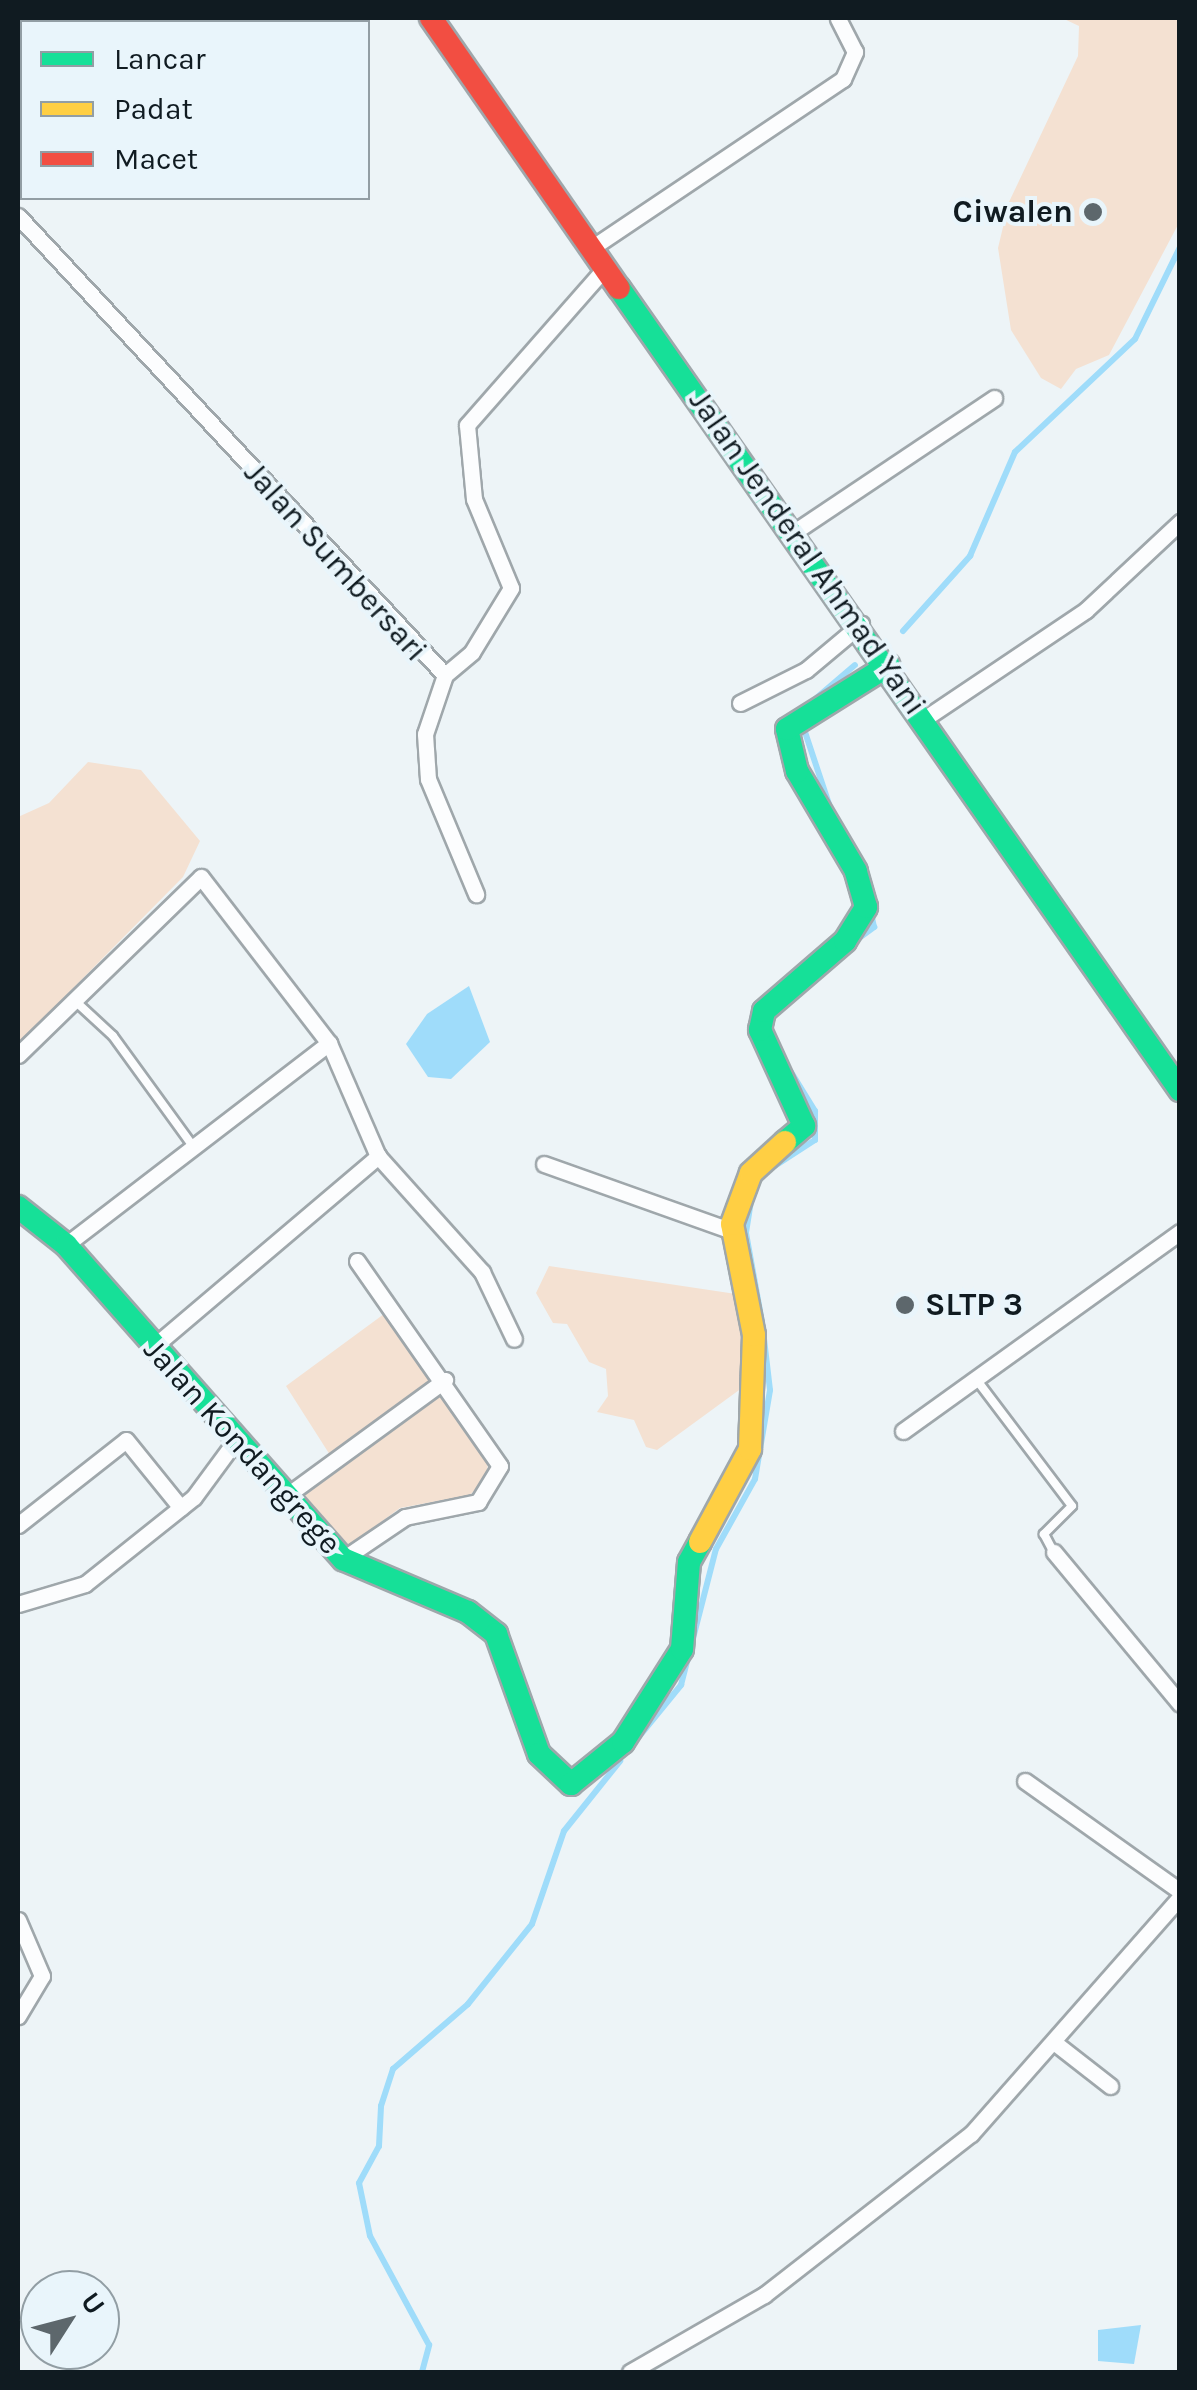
<!DOCTYPE html>
<html>
<head>
<meta charset="utf-8">
<style>
	body { margin:0 }
	#map { position:relative; width:1197px; height:2390px; overflow:hidden; background:#edf4f7; font-family:Karla,sans-serif }
	div>[style] { position:absolute }
	[style*='--x'] { left:calc(var(--x)*1px); top:calc(var(--y)*1px); width:calc(var(--w)*1px); rotate:calc(var(--a)*1deg) }
	.green>* { inset:0; background:#f4e1d2 }
	.water>* { inset:0; background:#9fdcfa }
	.stream>* { height:6px; margin:-3px; padding:0 3px; transform-origin:3px; border-radius:3px; background:#9fdcfa }
	.roads { filter:drop-shadow(2px 0 #9fa7ab) drop-shadow(-2px 0 #9fa7ab) drop-shadow(0 2px #9fa7ab) drop-shadow(0 -2px #9fa7ab) }
	.lane>* { height:8px; margin:-4px; padding:0 4px; transform-origin:4px; border-radius:4px; background:#fcfdfe }
	.street>* { height:15px; margin:-7.5px; padding:0 7.5px; transform-origin:7.5px; border-radius:7.5px; background:#fcfdfe }
	.fast>* { height:22px; margin:-11px; padding:0 11px; transform-origin:11px; border-radius:11px; background:#16e098 }
	.slow>* { height:22px; margin:-11px; padding:0 11px; transform-origin:11px; border-radius:11px; background:#ffcf43 }
	.jam>* { height:22px; margin:-11px; padding:0 11px; transform-origin:11px; border-radius:11px; background:#f24e42 }
	.dots>* { width:28px; height:28px; translate:-50% -50%; box-sizing:border-box; border:5px solid #e9f5fb; border-radius:50% }
	span { translate:-50% -50%; white-space:nowrap; text-align:center; line-height:1.15; -webkit-text-stroke:8px #e9f5fb; paint-order:stroke }
	.poi-label { font-size:32px; color:#101b21; font-weight:700 }
	.right { translate:-100% -50%; text-align:right }
	.left { translate:0 -50%; text-align:left }
	.street-label { font-size:32px; color:#101b21 }
	.frame { position:absolute; inset:0; border:20px solid #101b21; pointer-events:none }
	.legend { position:absolute; left:20px; top:20px; width:350px; height:180px; box-sizing:border-box; background:#e9f5fb; border:2px solid #929ea4; margin:0; padding:12px 18px; list-style:none; font-size:30px; color:#101b21 }
	.legend li { display:flex; align-items:center; gap:20px; height:50px }
	.legend b { width:50px; border:2px solid #929ea4 }
	.north { position:absolute; left:20px; top:2270px; width:100px; height:100px; box-sizing:border-box; background:#e9f5fb; border:2px solid #929ea4; border-radius:50%; rotate:54deg; font-size:28px; font-weight:700; line-height:40px; text-align:center; color:#101b21 }
	.north::after { content:''; display:block; margin:auto; width:35px; height:45px; background:#5d676c; clip-path:polygon(50% 0,100% 100%,50% 72%,0 100%) }
</style>
</head>
<body>
<div id="map">
	<div class="green">
		<i style="clip-path:polygon(1062px 18px,1179px 18px,1180px 221px,1109px 355px,1076px 369px,1061px 389px,1041px 378px,1011px 330px,998px 248px,1009px 202px,1078px 56px,1079px 26px)"></i>
		<i style="clip-path:polygon(88px 762px,141px 770px,200px 841px,183px 877px,18px 1044px,18px 817px,49px 803px)"></i>
		<i style="clip-path:polygon(549px 1266px,736px 1294px,746px 1385px,657px 1450px,646px 1447px,634px 1420px,597px 1412px,608px 1396px,606px 1369px,589px 1362px,567px 1324px,553px 1323px,536px 1293px)"></i>
		<i style="clip-path:polygon(384px 1314px,489px 1456px,486px 1478px,470px 1495px,400px 1508px,346px 1548px,294px 1492px,330px 1455px,286px 1386px)"></i>
	</div>
	<div class="water">
		<i style="clip-path:polygon(469px 986px,490px 1042px,451px 1079px,428px 1077px,406px 1044px,427px 1014px)"></i>
		<i style="clip-path:polygon(1141px 2325px,1134px 2364px,1098px 2361px,1098px 2330px)"></i>
	</div>
	<div class="stream">
		<i style="--x:903;--y:631;--w:101;--a:-48.2"></i>
		<i style="--x:970;--y:556;--w:113;--a:-66.6"></i>
		<i style="--x:1015;--y:452;--w:165;--a:-43.3"></i>
		<i style="--x:1135;--y:339;--w:102;--a:-63.9"></i>
		<i style="--x:807;--y:706;--w:63;--a:-40.5"></i>
		<i style="--x:803;--y:726;--w:82;--a:71.6"></i>
		<i style="--x:855;--y:941;--w:24;--a:-36"></i>
		<i style="--x:874;--y:927;--w:14;--a:-102"></i>
		<i style="--x:767;--y:1171;--w:57;--a:-32.9"></i>
		<i style="--x:815;--y:1140;--w:29;--a:-90"></i>
		<i style="--x:815;--y:1111;--w:46;--a:-121.6"></i>
		<i style="--x:751;--y:1201;--w:32;--a:99"></i>
		<i style="--x:746;--y:1233;--w:90;--a:79.8"></i>
		<i style="--x:637;--y:1739;--w:70;--a:-50.8"></i>
		<i style="--x:681;--y:1685;--w:140;--a:-75.6"></i>
		<i style="--x:716;--y:1549;--w:80;--a:-60.9"></i>
		<i style="--x:755;--y:1479;--w:90;--a:-80.4"></i>
		<i style="--x:770;--y:1390;--w:51;--a:-96.7"></i>
		<i style="--x:422;--y:2372;--w:28;--a:-75"></i>
		<i style="--x:429;--y:2345;--w:124;--a:-118.4"></i>
		<i style="--x:370;--y:2236;--w:54;--a:-101.7"></i>
		<i style="--x:359;--y:2183;--w:42;--a:-61.6"></i>
		<i style="--x:379;--y:2146;--w:40;--a:-87.1"></i>
		<i style="--x:381;--y:2106;--w:39;--a:-72"></i>
		<i style="--x:393;--y:2069;--w:99;--a:-40.9"></i>
		<i style="--x:468;--y:2004;--w:102;--a:-51.3"></i>
		<i style="--x:532;--y:1924;--w:98;--a:-71"></i>
		<i style="--x:564;--y:1831;--w:90;--a:-51.3"></i>
	</div>
	<div class="roads">
		<div class="lane">
			<i style="--x:73;--y:999;--w:54;--a:42.8"></i>
			<i style="--x:113;--y:1036;--w:136;--a:54"></i>
			<i style="--x:976;--y:1379;--w:159;--a:52.9"></i>
			<i style="--x:1072;--y:1506;--w:40;--a:135"></i>
			<i style="--x:1044;--y:1534;--w:19;--a:62"></i>
		</div>
		<div class="street">
			<i style="--x:18;--y:216;--w:627;--a:47.07"></i>
			<i style="--x:445;--y:675;--w:35;--a:-40"></i>
			<i style="--x:472;--y:652;--w:75;--a:-58.6"></i>
			<i style="--x:511;--y:588;--w:96;--a:-112.6"></i>
			<i style="--x:474;--y:499;--w:74;--a:-95.4"></i>
			<i style="--x:467;--y:425;--w:208;--a:-48.7"></i>
			<i style="--x:590;--y:249;--w:305;--a:-33.9"></i>
			<i style="--x:843;--y:79;--w:30;--a:-66"></i>
			<i style="--x:855;--y:52;--w:38;--a:-117"></i>
			<i style="--x:794;--y:532;--w:241;--a:-33.8"></i>
			<i style="--x:445;--y:675;--w:62;--a:108.7"></i>
			<i style="--x:425;--y:734;--w:45;--a:86.2"></i>
			<i style="--x:428;--y:779;--w:125;--a:67.3"></i>
			<i style="--x:740;--y:703;--w:74;--a:-26.6"></i>
			<i style="--x:806;--y:670;--w:72;--a:-39.9"></i>
			<i style="--x:924;--y:719;--w:195;--a:-33.9"></i>
			<i style="--x:1086;--y:610;--w:129;--a:-43.1"></i>
			<i style="--x:329;--y:1043;--w:123;--a:66.6"></i>
			<i style="--x:378;--y:1156;--w:156;--a:48.1"></i>
			<i style="--x:482;--y:1272;--w:74;--a:64.5"></i>
			<i style="--x:18;--y:1055;--w:255;--a:-44.2"></i>
			<i style="--x:201;--y:877;--w:210;--a:52.4"></i>
			<i style="--x:329;--y:1043;--w:332;--a:142.5"></i>
			<i style="--x:544;--y:1164;--w:200;--a:19.6"></i>
			<i style="--x:152;--y:1348;--w:297;--a:-40.3"></i>
			<i style="--x:903;--y:1431;--w:341;--a:-35.7"></i>
			<i style="--x:286;--y:1496;--w:197;--a:-36.1"></i>
			<i style="--x:18;--y:1525;--w:137;--a:-38.2"></i>
			<i style="--x:126;--y:1440;--w:87;--a:51"></i>
			<i style="--x:1054;--y:1552;--w:197;--a:50.3"></i>
			<i style="--x:343;--y:1559;--w:75;--a:-34.1"></i>
			<i style="--x:405;--y:1517;--w:75;--a:-11.6"></i>
			<i style="--x:478;--y:1502;--w:42;--a:-58.6"></i>
			<i style="--x:500;--y:1466;--w:250;--a:-124.9"></i>
			<i style="--x:18;--y:1604;--w:70;--a:-16.6"></i>
			<i style="--x:85;--y:1584;--w:139;--a:-38.6"></i>
			<i style="--x:194;--y:1497;--w:74;--a:-53.7"></i>
			<i style="--x:1025;--y:1781;--w:190;--a:35.4"></i>
			<i style="--x:18;--y:1920;--w:61;--a:66.8"></i>
			<i style="--x:42;--y:1976;--w:47;--a:121"></i>
			<i style="--x:1055;--y:2043;--w:70;--a:38"></i>
			<i style="--x:630;--y:2372;--w:155;--a:-29.9"></i>
			<i style="--x:764;--y:2295;--w:262;--a:-37.9"></i>
			<i style="--x:971;--y:2134;--w:316;--a:-48.6"></i>
		</div>
		<div class="fast">
			<i style="--x:18;--y:90;--w:7;--a:-56"></i>
			<i style="--x:619;--y:288;--w:979;--a:55.03"></i>
			<i style="--x:785;--y:1142;--w:25;--a:-40"></i>
			<i style="--x:804;--y:1126;--w:106;--a:-114.6"></i>
			<i style="--x:760;--y:1030;--w:19;--a:-78"></i>
			<i style="--x:764;--y:1011;--w:107;--a:-40.8"></i>
			<i style="--x:845;--y:941;--w:40;--a:-58"></i>
			<i style="--x:866;--y:907;--w:37;--a:-106"></i>
			<i style="--x:856;--y:871;--w:116;--a:-120.5"></i>
			<i style="--x:797;--y:771;--w:43;--a:-103.4"></i>
			<i style="--x:787;--y:729;--w:120;--a:-32.1"></i>
			<i style="--x:18;--y:1207;--w:61;--a:38.4"></i>
			<i style="--x:66;--y:1245;--w:419;--a:48.6"></i>
			<i style="--x:343;--y:1559;--w:136;--a:23"></i>
			<i style="--x:468;--y:1612;--w:36;--a:38"></i>
			<i style="--x:496;--y:1634;--w:127;--a:70.3"></i>
			<i style="--x:539;--y:1754;--w:44;--a:43.2"></i>
			<i style="--x:571;--y:1784;--w:67;--a:-38.9"></i>
			<i style="--x:623;--y:1742;--w:110;--a:-57.6"></i>
			<i style="--x:682;--y:1649;--w:87;--a:-85.4"></i>
			<i style="--x:689;--y:1562;--w:23;--a:-61"></i>
		</div>
		<div class="slow">
			<i style="--x:91;--y:22;--w:16;--a:-14"></i>
			<i style="--x:700;--y:1542;--w:106;--a:-61.7"></i>
			<i style="--x:750;--y:1449;--w:114;--a:-88"></i>
			<i style="--x:754;--y:1335;--w:113;--a:-101.2"></i>
			<i style="--x:732;--y:1224;--w:54;--a:-69.6"></i>
			<i style="--x:751;--y:1173;--w:46;--a:-42.4"></i>
		</div>
		<div class="jam">
			<i style="--x:431;--y:18;--w:329;--a:55.2"></i>
		</div>
	</div>
	<div class="dots">
		<i style="left:1093px;top:212px;background:#5d676c"></i>
		<i style="left:905px;top:1305px;background:#5d676c"></i>
	</div>
	<div class="poi-label">
		<span class="right" style="left:1073px;top:212px">Ciwalen</span>
		<span class="left" style="left:925px;top:1305px">SLTP 3</span>
	</div>
	<div class="street-label">
		<span style="left:807px;top:553px;rotate:55deg">Jalan Jenderal Ahmad Yani</span>
		<span style="left:335px;top:562px;rotate:48deg">Jalan Sumbersari</span>
		<span style="left:242px;top:1447px;rotate:48deg">Jalan Kondangrege</span>
	</div>
	<div class="frame"></div>
	<ul class="legend">
	<li><b style="height:12px;background:#16e098"></b>Lancar</li>
	<li><b style="height:12px;background:#ffcf43"></b>Padat</li>
	<li><b style="height:12px;background:#f24e42"></b>Macet</li>
	</ul>
	<div class="north">U</div>
</div>
</body>
</html>
